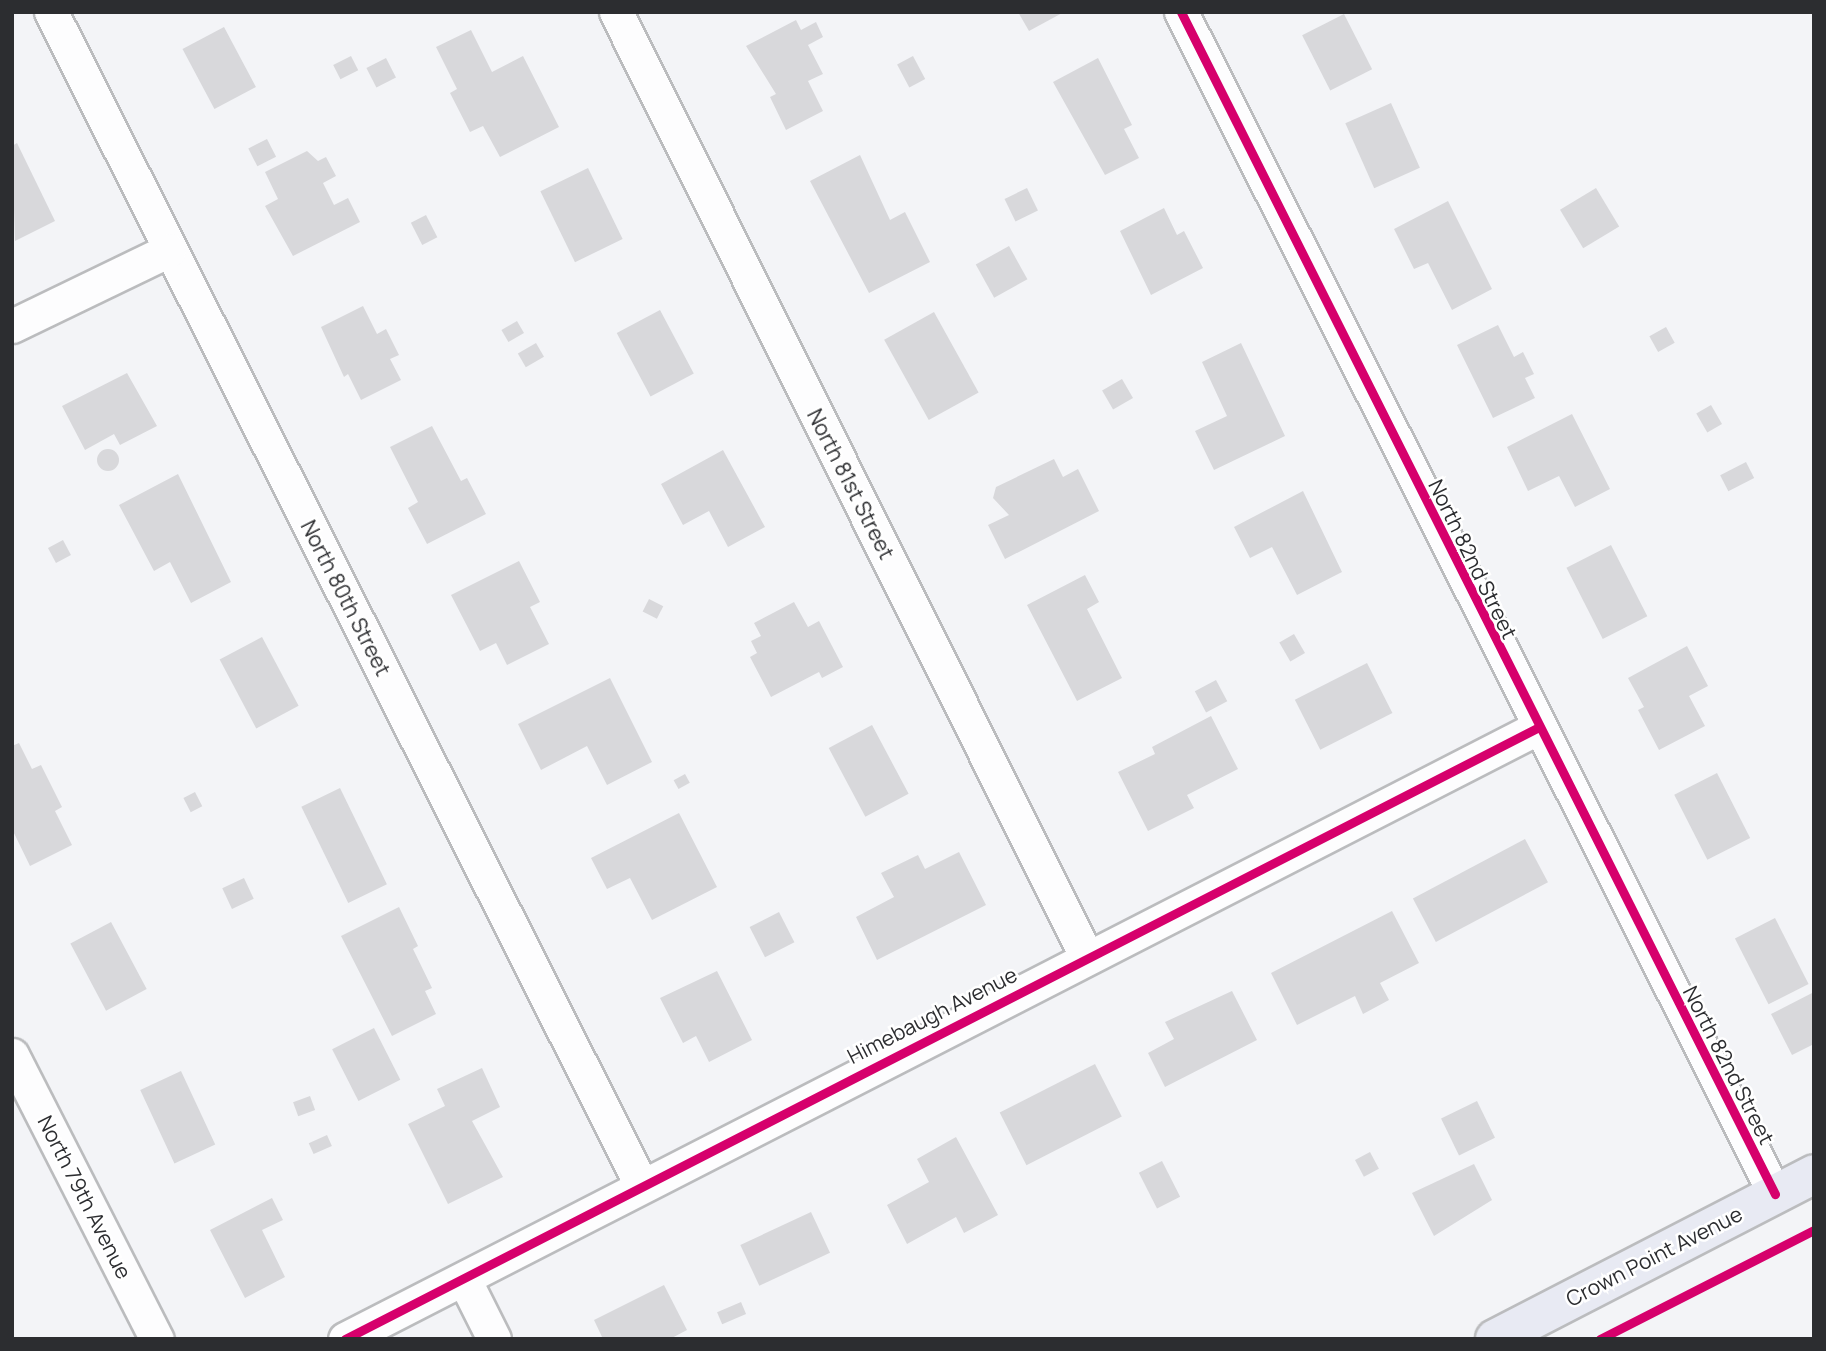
<!DOCTYPE html>
<html>
<head>
<meta charset="utf-8">
<style>
	body { margin:0 }
	#map { position:relative; width:1826px; height:1351px; overflow:hidden; background:#f3f4f7; font-family:Manrope,sans-serif }
	div>[style] { position:absolute }
	[style*='--x'] { left:calc(var(--x)*1px); top:calc(var(--y)*1px); width:calc(var(--w)*1px); rotate:calc(var(--a)*1deg) }
	.building>* { inset:0; background:#d8d8db; transform-origin:0 0 }
	.round { border-radius:50% }
	.roads { filter:drop-shadow(2px 0 #bbbcbe) drop-shadow(-2px 0 #bbbcbe) drop-shadow(0 2px #bbbcbe) drop-shadow(0 -2px #bbbcbe) }
	.minor>* { height:33px; margin:-16.5px; padding:0 16.5px; transform-origin:16.5px; border-radius:16.5px; background:#fdfdfe }
	.major>* { height:38px; margin:-19px; padding:0 19px; transform-origin:19px; border-radius:19px; background:#e8eaf3 }
	.cycleway>* { height:9px; margin:-4.5px; padding:0 4.5px; transform-origin:4.5px; border-radius:4.5px; background:#d6006c }
	span { translate:-50% -50%; white-space:nowrap; text-align:center; line-height:1.15; -webkit-text-stroke:5px #fff; paint-order:stroke }
	.street-label { font-size:21px; color:#2c2d30 }
	.frame { position:absolute; inset:0; border:14px solid #2c2d30; pointer-events:none }
</style>
</head>
<body>
<div id="map">
	<div class="building">
		<i style="clip-path:polygon(1018px 12px,1064px 12px,1029px 31px)"></i>
		<i style="left:1344px;top:14px;width:62px;height:47px;rotate:63deg"></i>
		<i style="clip-path:polygon(796px 20px,801px 30px,816px 22px,823px 37px,808px 45px,823px 74px,808px 81px,823px 111px,786px 130px,770px 97px,776px 94px,746px 46px)"></i>
		<i style="left:224px;top:27px;width:68px;height:47px;rotate:62deg"></i>
		<i style="clip-path:polygon(471px 30px,492px 72px,523px 56px,559px 127px,500px 157px,483px 126px,470px 132px,450px 93px,457px 89px,436px 47px)"></i>
		<i style="left:351px;top:56px;width:16px;height:20px;rotate:63deg"></i>
		<i style="left:913px;top:56px;width:26px;height:18px;rotate:62deg"></i>
		<i style="left:386px;top:58px;width:22px;height:22px;rotate:63deg"></i>
		<i style="clip-path:polygon(1098px 58px,1132px 125px,1124px 129px,1139px 158px,1105px 175px,1053px 82px)"></i>
		<i style="left:1391px;top:103px;width:71px;height:50px;rotate:66deg"></i>
		<i style="left:267px;top:139px;width:20px;height:21px;rotate:63deg"></i>
		<i style="clip-path:polygon(17px 143px,55px 221px,15px 241px,12px 146px)"></i>
		<i style="clip-path:polygon(307px 151px,318px 161px,326px 157px,336px 176px,323px 183px,334px 205px,348px 198px,360px 222px,293px 256px,265px 206px,278px 199px,265px 172px)"></i>
		<i style="clip-path:polygon(860px 155px,890px 220px,905px 212px,930px 262px,869px 293px,810px 181px)"></i>
		<i style="left:588px;top:168px;width:79px;height:53px;rotate:64deg"></i>
		<i style="left:1027px;top:188px;width:25px;height:25px;rotate:64deg"></i>
		<i style="left:1596px;top:188px;width:45px;height:42px;rotate:59deg"></i>
		<i style="clip-path:polygon(1448px 201px,1492px 289px,1452px 310px,1428px 263px,1414px 269px,1394px 229px)"></i>
		<i style="clip-path:polygon(1164px 208px,1177px 235px,1184px 231px,1203px 268px,1151px 295px,1120px 231px)"></i>
		<i style="left:426px;top:215px;width:25px;height:17px;rotate:63deg"></i>
		<i style="left:1009px;top:246px;width:38px;height:38px;rotate:61deg"></i>
		<i style="clip-path:polygon(363px 306px,377px 334px,386px 329px,399px 355px,390px 359px,401px 380px,361px 400px,348px 374px,344px 377px,321px 327px)"></i>
		<i style="left:660px;top:310px;width:72px;height:49px;rotate:62deg"></i>
		<i style="left:934px;top:312px;width:92px;height:57px;rotate:61deg"></i>
		<i style="left:517px;top:321px;width:14px;height:18px;rotate:60deg"></i>
		<i style="clip-path:polygon(1498px 325px,1514px 357px,1523px 352px,1534px 374px,1525px 378px,1535px 398px,1493px 418px,1457px 345px)"></i>
		<i style="left:1666px;top:327px;width:18px;height:19px;rotate:61deg"></i>
		<i style="left:536px;top:343px;width:16px;height:21px;rotate:60deg"></i>
		<i style="clip-path:polygon(1241px 343px,1285px 436px,1214px 470px,1195px 431px,1227px 416px,1202px 362px)"></i>
		<i style="clip-path:polygon(127px 373px,157px 426px,120px 445px,114px 434px,85px 450px,62px 406px)"></i>
		<i style="left:1122px;top:379px;width:22px;height:23px;rotate:60deg"></i>
		<i style="left:1711px;top:405px;width:22px;height:17px;rotate:60deg"></i>
		<i style="clip-path:polygon(1572px 414px,1610px 489px,1575px 507px,1559px 476px,1528px 491px,1507px 447px)"></i>
		<i style="clip-path:polygon(432px 426px,461px 481px,467px 478px,486px 514px,427px 544px,408px 508px,418px 502px,390px 447px)"></i>
		<i class="round" style="left:97px;top:449px;width:22px;height:22px"></i>
		<i style="clip-path:polygon(723px 450px,765px 527px,728px 547px,709px 511px,683px 525px,661px 484px)"></i>
		<i style="clip-path:polygon(1054px 459px,1063px 477px,1078px 469px,1099px 511px,1005px 559px,988px 525px,1009px 515px,993px 498px,996px 487px)"></i>
		<i style="left:1746px;top:462px;width:18px;height:29px;rotate:63deg"></i>
		<i style="clip-path:polygon(178px 474px,231px 582px,191px 603px,170px 562px,154px 571px,119px 505px)"></i>
		<i style="clip-path:polygon(1303px 491px,1342px 572px,1297px 595px,1272px 547px,1250px 558px,1234px 527px)"></i>
		<i style="left:63px;top:540px;width:17px;height:17px;rotate:62deg"></i>
		<i style="left:1611px;top:545px;width:80px;height:50px;rotate:63deg"></i>
		<i style="clip-path:polygon(519px 561px,540px 602px,530px 607px,549px 644px,507px 665px,496px 643px,480px 651px,451px 595px)"></i>
		<i style="clip-path:polygon(1085px 575px,1099px 602px,1087px 609px,1122px 678px,1077px 701px,1027px 605px)"></i>
		<i style="left:649px;top:599px;width:16px;height:14px;rotate:27deg"></i>
		<i style="clip-path:polygon(794px 602px,808px 627px,819px 621px,843px 667px,822px 678px,819px 672px,771px 697px,750px 657px,757px 653px,751px 641px,761px 636px,754px 623px)"></i>
		<i style="left:1294px;top:634px;width:22px;height:17px;rotate:60deg"></i>
		<i style="left:262px;top:637px;width:78px;height:48px;rotate:62deg"></i>
		<i style="clip-path:polygon(1687px 646px,1708px 686px,1689px 696px,1705px 726px,1659px 750px,1638px 710px,1644px 707px,1628px 678px)"></i>
		<i style="left:1367px;top:663px;width:56px;height:81px;rotate:63deg"></i>
		<i style="clip-path:polygon(610px 678px,652px 762px,607px 785px,587px 746px,541px 770px,518px 724px)"></i>
		<i style="left:1216px;top:680px;width:24px;height:24px;rotate:62deg"></i>
		<i style="clip-path:polygon(1211px 716px,1238px 769px,1187px 795px,1194px 808px,1148px 831px,1118px 772px,1155px 754px,1152px 747px)"></i>
		<i style="left:872px;top:725px;width:78px;height:49px;rotate:62deg"></i>
		<i style="clip-path:polygon(19px 743px,32px 769px,41px 765px,62px 807px,55px 811px,72px 845px,30px 866px,12px 829px,12px 746px)"></i>
		<i style="left:1717px;top:773px;width:73px;height:48px;rotate:63deg"></i>
		<i style="left:685px;top:774px;width:10px;height:13px;rotate:61deg"></i>
		<i style="left:340px;top:788px;width:107px;height:43px;rotate:64deg"></i>
		<i style="left:195px;top:792px;width:16px;height:13px;rotate:63deg"></i>
		<i style="clip-path:polygon(679px 813px,717px 887px,652px 920px,630px 878px,607px 889px,591px 858px)"></i>
		<i style="left:1525px;top:839px;width:49px;height:127px;rotate:62deg"></i>
		<i style="clip-path:polygon(959px 852px,986px 905px,877px 960px,856px 917px,894px 897px,881px 873px,918px 855px,925px 869px)"></i>
		<i style="left:244px;top:878px;width:23px;height:24px;rotate:65deg"></i>
		<i style="clip-path:polygon(399px 907px,418px 946px,413px 949px,432px 988px,425px 991px,436px 1014px,392px 1036px,341px 936px)"></i>
		<i style="clip-path:polygon(1392px 911px,1419px 963px,1380px 983px,1389px 1000px,1363px 1014px,1355px 996px,1297px 1025px,1271px 973px)"></i>
		<i style="left:779px;top:912px;width:34px;height:33px;rotate:63deg"></i>
		<i style="left:1775px;top:918px;width:74px;height:45px;rotate:63deg"></i>
		<i style="left:111px;top:922px;width:76px;height:46px;rotate:62deg"></i>
		<i style="clip-path:polygon(717px 971px,752px 1040px,709px 1062px,696px 1036px,683px 1043px,660px 998px)"></i>
		<i style="clip-path:polygon(1232px 991px,1257px 1040px,1165px 1087px,1148px 1053px,1174px 1039px,1165px 1022px)"></i>
		<i style="clip-path:polygon(1814px 992px,1814px 1044px,1792px 1055px,1771px 1014px)"></i>
		<i style="left:374px;top:1028px;width:58px;height:47px;rotate:63deg"></i>
		<i style="left:1095px;top:1064px;width:59px;height:107px;rotate:63deg"></i>
		<i style="clip-path:polygon(482px 1068px,500px 1107px,472px 1121px,503px 1177px,448px 1204px,408px 1124px,445px 1106px,437px 1089px)"></i>
		<i style="left:181px;top:1071px;width:81px;height:45px;rotate:65deg"></i>
		<i style="left:310px;top:1096px;width:15px;height:18px;rotate:70deg"></i>
		<i style="left:1477px;top:1101px;width:41px;height:40px;rotate:64deg"></i>
		<i style="left:327px;top:1135px;width:12px;height:20px;rotate:66deg"></i>
		<i style="clip-path:polygon(956px 1137px,998px 1215px,964px 1233px,956px 1217px,907px 1244px,887px 1205px,929px 1182px,917px 1159px)"></i>
		<i style="left:1370px;top:1152px;width:19px;height:17px;rotate:62deg"></i>
		<i style="left:1162px;top:1161px;width:40px;height:26px;rotate:63deg"></i>
		<i style="clip-path:polygon(1474px 1164px,1492px 1200px,1434px 1236px,1412px 1193px)"></i>
		<i style="clip-path:polygon(272px 1198px,283px 1220px,262px 1230px,285px 1277px,245px 1298px,210px 1230px)"></i>
		<i style="left:811px;top:1212px;width:45px;height:78px;rotate:65deg"></i>
		<i style="clip-path:polygon(664px 1285px,687px 1330px,670px 1339px,603px 1339px,594px 1320px)"></i>
		<i style="left:741px;top:1302px;width:13px;height:26px;rotate:67deg"></i>
	</div>
	<div class="roads">
		<div class="minor">
			<i style="--x:51;--y:12;--w:1312;--a:63.28"></i>
			<i style="--x:616;--y:12;--w:1055;--a:63.53"></i>
			<i style="--x:1181;--y:12;--w:1323;--a:63.32"></i>
			<i style="--x:12;--y:326;--w:174;--a:-25.8"></i>
			<i style="--x:12;--y:1055;--w:319;--a:63"></i>
			<i style="--x:464;--y:1279;--w:67;--a:63.4"></i>
			<i style="--x:345;--y:1339;--w:1339;--a:-27.14"></i>
		</div>
		<div class="major">
			<i style="--x:1495;--y:1339;--w:359;--a:-27.3"></i>
		</div>
	</div>
	<div class="cycleway">
		<i style="--x:1181;--y:12;--w:1323;--a:63.32"></i>
		<i style="--x:345;--y:1339;--w:1339;--a:-27.14"></i>
		<i style="--x:1600;--y:1339;--w:240;--a:-27"></i>
	</div>
	<div class="street-label">
		<span style="left:851px;top:484px;rotate:63deg">North 81st Street</span>
		<span style="left:1473px;top:559px;rotate:64deg">North 82nd Street</span>
		<span style="left:346px;top:598px;rotate:63deg">North 80th Street</span>
		<span style="left:932px;top:1015px;rotate:-27deg">Himebaugh Avenue</span>
		<span style="left:1729px;top:1065px;rotate:63deg">North 82nd Street</span>
		<span style="left:85px;top:1197px;rotate:63deg">North 79th Avenue</span>
		<span style="left:1654px;top:1256px;rotate:-27deg">Crown Point Avenue</span>
	</div>
	<div class="frame"></div>
</div>
</body>
</html>
